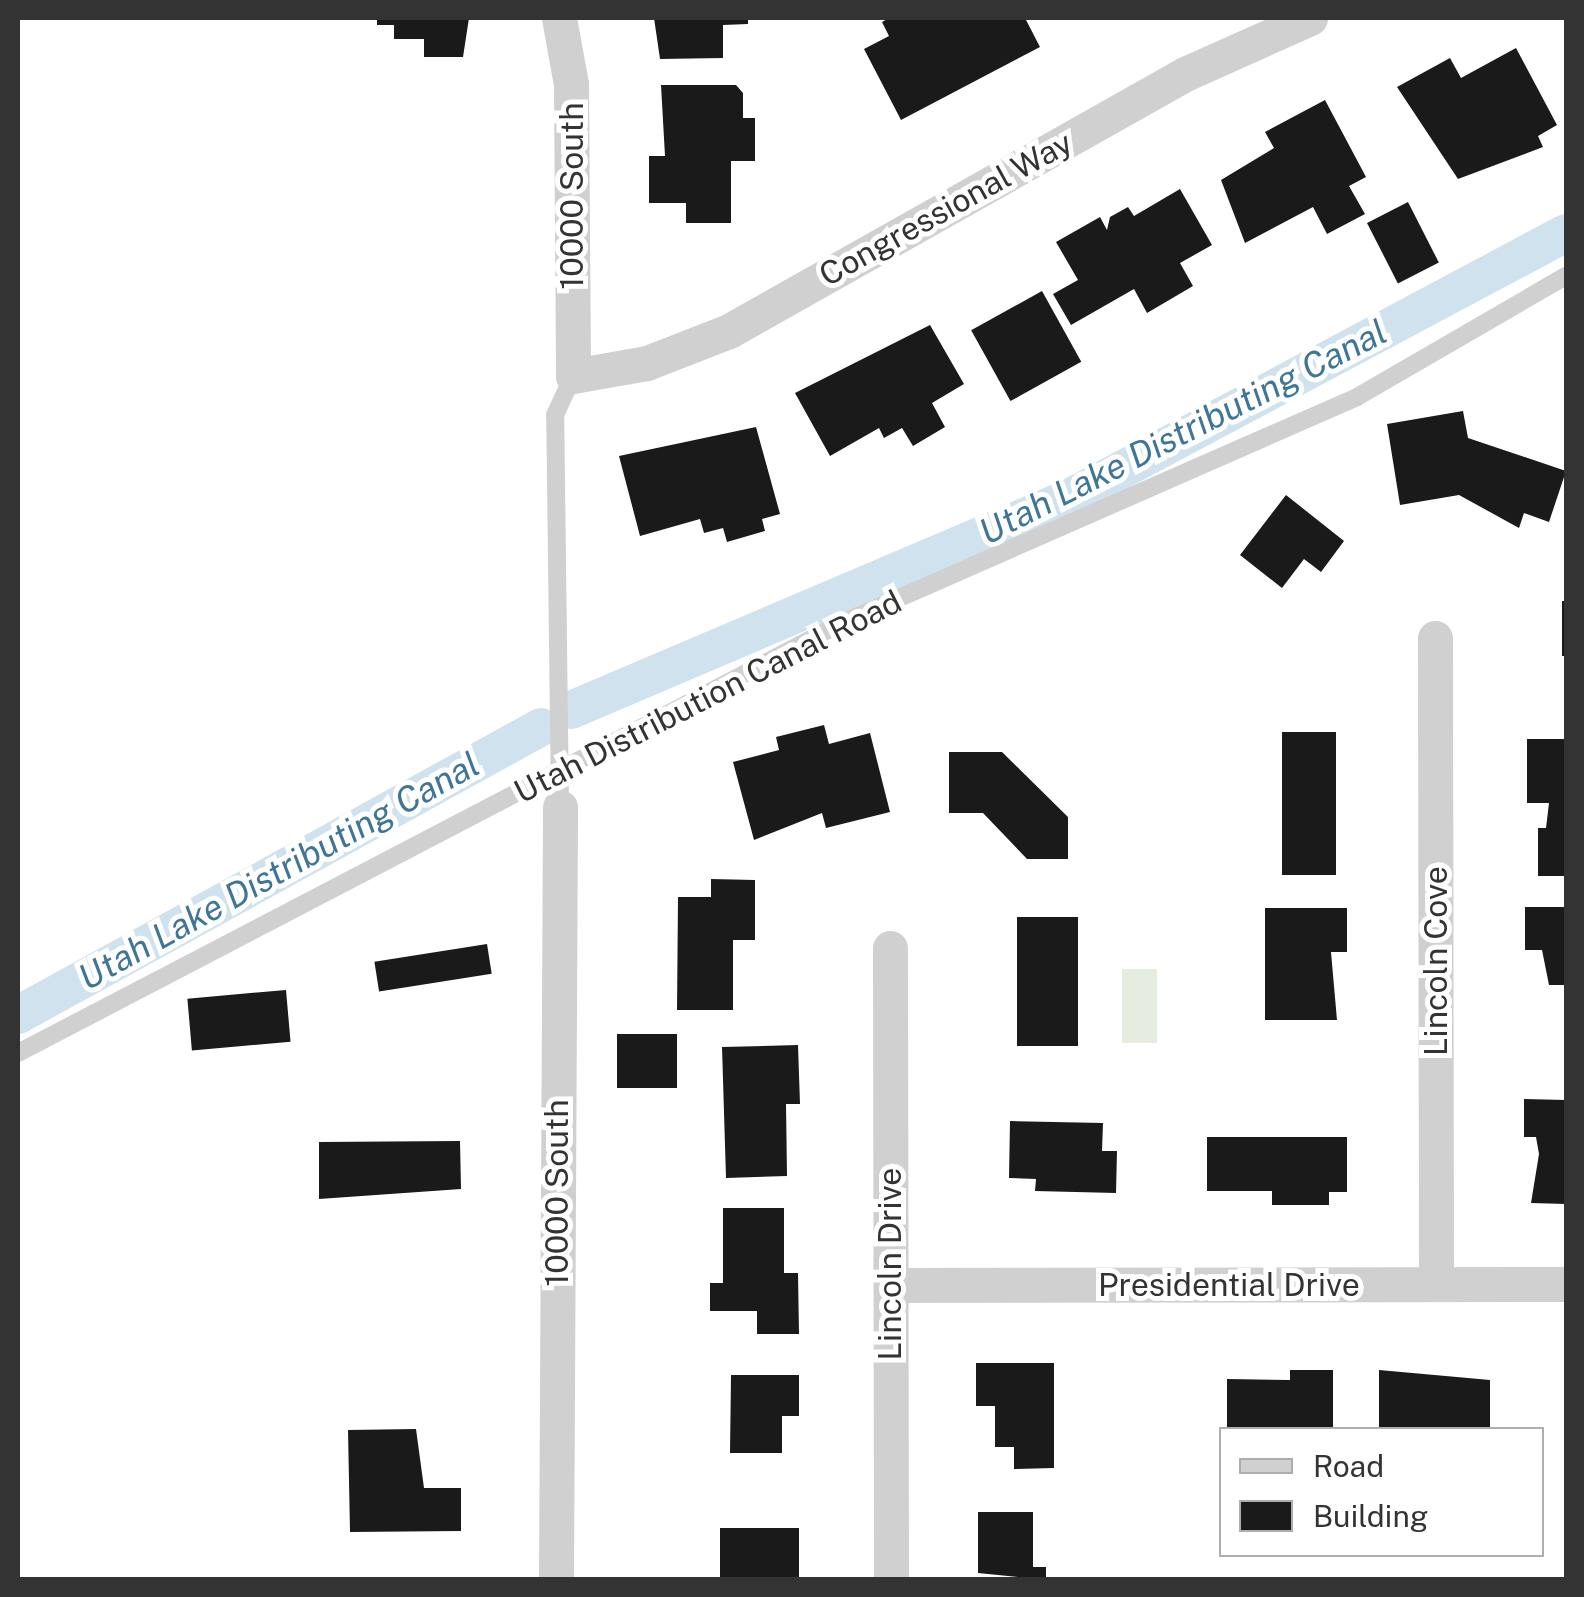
<!DOCTYPE html>
<html>
<head>
<meta charset="utf-8">
<style>
	body { margin:0 }
	#map { position:relative; width:1584px; height:1597px; overflow:hidden; background:#fff; font-family:"Public Sans",sans-serif }
	div>[style] { position:absolute }
	[style*='--x'] { left:calc(var(--x)*1px); top:calc(var(--y)*1px); width:calc(var(--w)*1px); rotate:calc(var(--a)*1deg) }
	.green>* { inset:0; background:#e6ecdf; transform-origin:0 0 }
	.canal>* { height:38px; margin:-19px; padding:0 19px; transform-origin:19px; border-radius:19px; background:#cfe2ee }
	.building>* { inset:0; background:#1a1a1a; transform-origin:0 0 }
	.service>* { height:18px; margin:-9px; padding:0 9px; transform-origin:9px; border-radius:9px; background:#d0d0d0 }
	.minor>* { height:35px; margin:-17.5px; padding:0 17.5px; transform-origin:17.5px; border-radius:17.5px; background:#d0d0d0 }
	span { translate:-50% -50%; white-space:nowrap; text-align:center; line-height:1.15; -webkit-text-stroke:10px #fff; paint-order:stroke }
	.street-label { font-size:32px; color:#333 }
	.water-label { font-size:35px; color:#3f7597; font-style:italic }
	.frame { position:absolute; inset:0; border:20px solid #333; pointer-events:none }
	.legend { position:absolute; left:1219px; top:1427px; width:325px; height:130px; box-sizing:border-box; background:#fff; border:2px solid #adadad; margin:0; padding:12px 18px; list-style:none; font-size:30px; color:#333 }
	.legend li { display:flex; align-items:center; gap:20px; height:50px }
	.legend b { width:50px; border:2px solid #adadad }
</style>
</head>
<body>
<div id="map">
	<div class="green">
		<i style="left:1122px;top:969px;width:35px;height:74px"></i>
	</div>
	<div class="canal">
		<i style="--x:571;--y:710;--w:541;--a:-23.06"></i>
		<i style="--x:1069;--y:498;--w:563;--a:-28.07"></i>
		<i style="--x:18;--y:1015;--w:597;--a:-28.84"></i>
	</div>
	<div class="building">
		<i style="clip-path:polygon(377px 18px,469px 18px,463px 57px,424px 57px,424px 39px,394px 39px,394px 25px,377px 25px)"></i>
		<i style="clip-path:polygon(654px 18px,748px 18px,748px 24px,723px 25px,723px 58px,660px 59px)"></i>
		<i style="clip-path:polygon(889px 18px,1025px 18px,1040px 47px,901px 120px,864px 49px,889px 36px,882px 22px)"></i>
		<i style="clip-path:polygon(1516px 48px,1557px 125px,1538px 136px,1543px 147px,1458px 179px,1397px 87px,1450px 58px,1461px 78px)"></i>
		<i style="clip-path:polygon(661px 85px,736px 85px,743px 93px,743px 118px,755px 118px,755px 161px,731px 161px,731px 223px,686px 223px,686px 203px,649px 203px,649px 156px,665px 156px)"></i>
		<i style="clip-path:polygon(1325px 100px,1366px 177px,1349px 186px,1365px 214px,1327px 234px,1313px 207px,1245px 243px,1221px 180px,1274px 148px,1265px 132px)"></i>
		<i style="clip-path:polygon(1180px 189px,1212px 245px,1180px 263px,1193px 286px,1147px 313px,1134px 289px,1071px 325px,1053px 294px,1078px 280px,1056px 242px,1100px 217px,1107px 230px,1110px 217px,1128px 207px,1134px 216px)"></i>
		<i style="left:1408px;top:202px;width:68px;height:46px;rotate:63deg"></i>
		<i style="left:1042px;top:291px;width:81px;height:81px;rotate:61deg"></i>
		<i style="clip-path:polygon(930px 325px,964px 384px,932px 403px,945px 427px,913px 446px,902px 428px,884px 438px,879px 428px,830px 456px,795px 393px)"></i>
		<i style="clip-path:polygon(1463px 411px,1468px 438px,1566px 471px,1549px 522px,1524px 513px,1519px 528px,1459px 495px,1400px 505px,1387px 424px)"></i>
		<i style="clip-path:polygon(756px 427px,780px 514px,762px 519px,765px 531px,727px 542px,723px 528px,704px 533px,700px 519px,640px 536px,619px 456px)"></i>
		<i style="clip-path:polygon(1286px 495px,1344px 541px,1321px 572px,1304px 559px,1282px 588px,1240px 555px)"></i>
		<i style="left:1562px;top:601px;width:4px;height:55px"></i>
		<i style="clip-path:polygon(824px 725px,829px 744px,870px 733px,890px 812px,826px 828px,822px 813px,754px 840px,733px 762px,779px 750px,776px 737px)"></i>
		<i style="left:1282px;top:732px;width:54px;height:143px"></i>
		<i style="clip-path:polygon(1527px 739px,1566px 739px,1566px 876px,1538px 876px,1538px 828px,1546px 828px,1549px 803px,1527px 803px)"></i>
		<i style="clip-path:polygon(949px 752px,1002px 752px,1068px 817px,1068px 859px,1027px 859px,983px 813px,949px 813px)"></i>
		<i style="clip-path:polygon(711px 879px,755px 880px,755px 940px,733px 940px,733px 1010px,677px 1010px,678px 897px,711px 897px)"></i>
		<i style="clip-path:polygon(1525px 907px,1566px 907px,1566px 985px,1549px 985px,1542px 950px,1525px 950px)"></i>
		<i style="clip-path:polygon(1265px 908px,1347px 908px,1347px 952px,1331px 952px,1337px 1020px,1265px 1020px)"></i>
		<i style="left:1078px;top:917px;width:129px;height:61px;rotate:90deg"></i>
		<i style="left:487px;top:944px;width:30px;height:114px;rotate:81deg"></i>
		<i style="left:286px;top:990px;width:52px;height:99px;rotate:85deg"></i>
		<i style="left:677px;top:1034px;width:54px;height:60px;rotate:90deg"></i>
		<i style="clip-path:polygon(798px 1045px,800px 1104px,786px 1104px,787px 1176px,726px 1178px,722px 1047px)"></i>
		<i style="clip-path:polygon(1524px 1099px,1566px 1100px,1566px 1204px,1531px 1203px,1539px 1154px,1536px 1137px,1524px 1137px)"></i>
		<i style="clip-path:polygon(1010px 1121px,1103px 1123px,1102px 1151px,1117px 1151px,1116px 1193px,1035px 1191px,1036px 1179px,1009px 1178px)"></i>
		<i style="clip-path:polygon(1207px 1137px,1347px 1137px,1347px 1192px,1329px 1192px,1329px 1205px,1272px 1205px,1272px 1191px,1207px 1191px)"></i>
		<i style="clip-path:polygon(460px 1141px,461px 1189px,319px 1199px,319px 1142px)"></i>
		<i style="clip-path:polygon(723px 1208px,784px 1208px,784px 1273px,798px 1273px,799px 1334px,757px 1334px,757px 1311px,710px 1311px,710px 1283px,723px 1283px)"></i>
		<i style="clip-path:polygon(976px 1363px,1054px 1363px,1054px 1468px,1014px 1469px,1014px 1447px,995px 1447px,995px 1406px,976px 1406px)"></i>
		<i style="clip-path:polygon(1290px 1370px,1333px 1370px,1333px 1430px,1227px 1430px,1227px 1379px,1290px 1380px)"></i>
		<i style="clip-path:polygon(1379px 1370px,1490px 1380px,1490px 1430px,1379px 1430px)"></i>
		<i style="clip-path:polygon(731px 1375px,799px 1375px,799px 1416px,782px 1416px,782px 1453px,730px 1453px)"></i>
		<i style="clip-path:polygon(416px 1429px,424px 1488px,461px 1488px,461px 1531px,350px 1532px,348px 1430px)"></i>
		<i style="clip-path:polygon(978px 1512px,1033px 1512px,1033px 1567px,1046px 1567px,1046px 1580px,978px 1573px)"></i>
		<i style="left:720px;top:1528px;width:79px;height:52px"></i>
	</div>
	<div class="service">
		<i style="--x:560;--y:807;--w:392;--a:-90.7"></i>
		<i style="--x:555;--y:415;--w:43;--a:-65.2"></i>
		<i style="--x:18;--y:1053;--w:927;--a:-27.56"></i>
		<i style="--x:840;--y:624;--w:565;--a:-23.7"></i>
		<i style="--x:1357;--y:397;--w:241;--a:-30.1"></i>
	</div>
	<div class="minor">
		<i style="--x:559;--y:18;--w:67;--a:79.7"></i>
		<i style="--x:571;--y:84;--w:292;--a:89.6"></i>
		<i style="--x:573;--y:376;--w:75;--a:-10"></i>
		<i style="--x:647;--y:363;--w:88;--a:-21.3"></i>
		<i style="--x:729;--y:331;--w:523;--a:-29.41"></i>
		<i style="--x:1185;--y:74;--w:137;--a:-24.1"></i>
		<i style="--x:1435;--y:638;--w:646;--a:89.91"></i>
		<i style="--x:890;--y:948;--w:632;--a:89.91"></i>
		<i style="--x:891;--y:1285;--w:675;--a:-0.08"></i>
		<i style="--x:556;--y:1580;--w:773;--a:-89.7"></i>
	</div>
	<div class="street-label">
		<span style="left:572px;top:196px;rotate:-90deg">10000 South</span>
		<span style="left:946px;top:209px;rotate:-29deg">Congressional Way</span>
		<span style="left:708px;top:697px;rotate:-27deg">Utah Distribution Canal Road</span>
		<span style="left:1436px;top:961px;rotate:-90deg">Lincoln Cove</span>
		<span style="left:557px;top:1193px;rotate:-90deg">10000 South</span>
		<span style="left:890px;top:1264px;rotate:-90deg">Lincoln Drive</span>
		<span style="left:1229px;top:1285px">Presidential Drive</span>
	</div>
	<div class="water-label">
		<span style="left:1183px;top:432px;rotate:-27deg">Utah Lake Distributing Canal</span>
		<span style="left:279px;top:871px;rotate:-29deg">Utah Lake Distributing Canal</span>
	</div>
	<div class="frame"></div>
	<ul class="legend">
	<li><b style="height:12px;background:#d0d0d0"></b>Road</li>
	<li><b style="height:28px;background:#1a1a1a"></b>Building</li>
	</ul>
</div>
</body>
</html>
